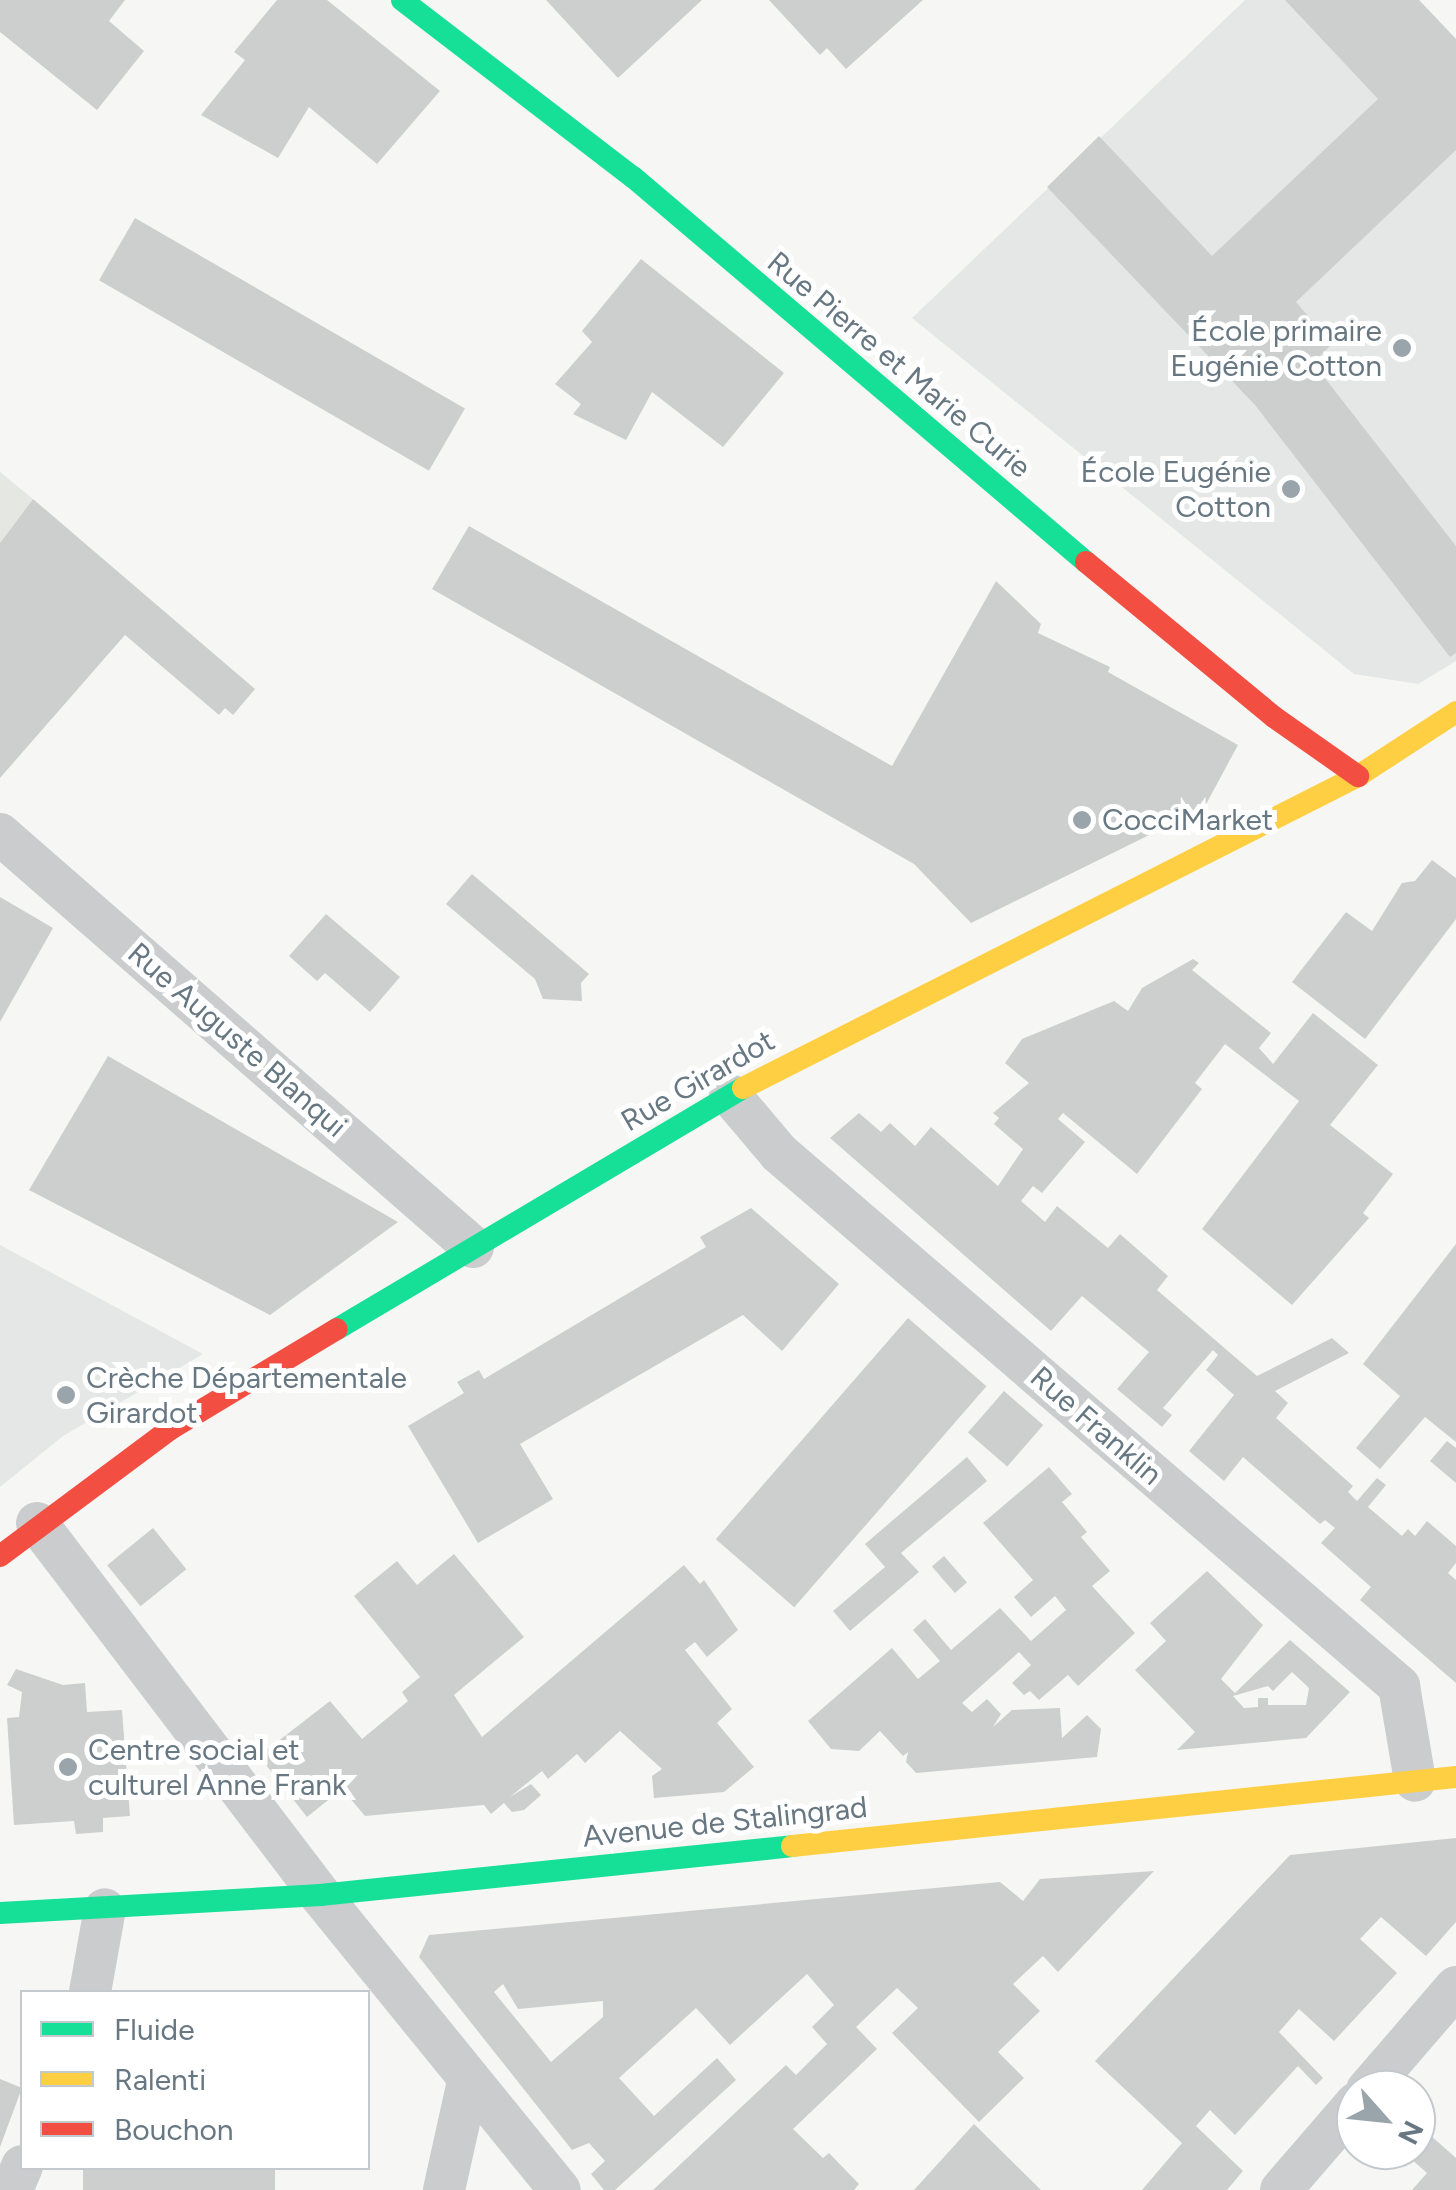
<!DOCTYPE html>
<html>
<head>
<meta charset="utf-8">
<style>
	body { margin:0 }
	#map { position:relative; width:1456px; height:2190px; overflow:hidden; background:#f6f6f5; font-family:Figtree,sans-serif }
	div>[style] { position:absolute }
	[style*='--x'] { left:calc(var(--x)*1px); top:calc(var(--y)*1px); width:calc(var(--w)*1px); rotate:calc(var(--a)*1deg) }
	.built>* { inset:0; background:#e5e6e6 }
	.green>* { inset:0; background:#e5e8e2 }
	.building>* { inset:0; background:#cdcfcf; transform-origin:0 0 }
	.street>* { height:42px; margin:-21px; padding:0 21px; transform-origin:21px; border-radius:21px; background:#cbcccd }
	.fast>* { height:22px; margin:-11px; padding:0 11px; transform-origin:11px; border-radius:11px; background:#16e098 }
	.slow>* { height:22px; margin:-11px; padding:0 11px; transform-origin:11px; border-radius:11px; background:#ffcf43 }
	.jam>* { height:22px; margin:-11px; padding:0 11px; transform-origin:11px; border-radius:11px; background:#f24e42 }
	.dots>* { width:28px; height:28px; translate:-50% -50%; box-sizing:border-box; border:5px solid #fff; border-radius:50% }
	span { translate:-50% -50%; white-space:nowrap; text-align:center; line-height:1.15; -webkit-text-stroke:10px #fff; paint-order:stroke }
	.poi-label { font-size:30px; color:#687883 }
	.right { translate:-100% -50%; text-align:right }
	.left { translate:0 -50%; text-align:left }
	.street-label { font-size:30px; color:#687883 }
	.legend { position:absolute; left:20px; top:1990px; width:350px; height:180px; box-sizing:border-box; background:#fff; border:2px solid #c3c9cd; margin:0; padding:12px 18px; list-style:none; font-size:30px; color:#687883 }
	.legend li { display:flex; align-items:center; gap:20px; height:50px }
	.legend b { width:50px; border:2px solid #c3c9cd }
	.north { position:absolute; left:1336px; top:2070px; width:100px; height:100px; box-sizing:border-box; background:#fff; border:2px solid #c3c9cd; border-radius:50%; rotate:117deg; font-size:28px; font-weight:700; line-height:40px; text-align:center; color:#687883 }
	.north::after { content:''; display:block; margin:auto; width:35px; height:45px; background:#9aa4ab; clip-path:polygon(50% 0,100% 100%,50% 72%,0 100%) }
</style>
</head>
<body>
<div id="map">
	<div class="built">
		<i style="clip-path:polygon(1245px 0,1419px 0,1456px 39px,1456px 661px,1418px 684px,1354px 674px,912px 318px)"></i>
		<i style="clip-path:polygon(0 1245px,203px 1354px,63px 1436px,0 1487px)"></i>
	</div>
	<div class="green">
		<i style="clip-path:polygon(0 472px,33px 499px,0 543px)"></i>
	</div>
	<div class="building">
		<i style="clip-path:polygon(0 0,125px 0,109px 21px,144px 51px,97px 110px,0 32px)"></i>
		<i style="clip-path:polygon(277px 0,327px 0,440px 91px,377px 164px,309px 107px,278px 158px,201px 115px,245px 60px,234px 52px)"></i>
		<i style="clip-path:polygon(546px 0,702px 0,618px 78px)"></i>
		<i style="clip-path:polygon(769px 0,923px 0,846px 69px,827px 48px,820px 55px)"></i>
		<i style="clip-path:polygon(1285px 0,1419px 0,1456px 39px,1456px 150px,1296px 302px,1332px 344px,1313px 363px,1456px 546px,1456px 653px,1450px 657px,1255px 405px,1047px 187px,1099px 136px,1212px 256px,1378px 99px)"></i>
		<i style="left:135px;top:218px;width:381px;height:72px;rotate:30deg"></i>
		<i style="clip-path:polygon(641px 259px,784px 373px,723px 447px,652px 392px,626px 440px,573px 414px,581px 404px,555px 384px,592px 342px,582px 331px)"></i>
		<i style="clip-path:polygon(33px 499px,255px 689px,233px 715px,225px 708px,219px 715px,125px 635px,0 778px,0 543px)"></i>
		<i style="clip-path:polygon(469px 526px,892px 766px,996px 581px,1041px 624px,1038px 633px,1110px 667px,1108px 672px,1238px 745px,1204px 808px,971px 923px,914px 864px,432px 589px)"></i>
		<i style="clip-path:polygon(1432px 860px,1456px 878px,1456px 919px,1365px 1039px,1292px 982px,1346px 912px,1372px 931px,1402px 883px,1415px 881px)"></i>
		<i style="clip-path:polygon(472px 874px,589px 974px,581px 983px,582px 1001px,543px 999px,535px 979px,446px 904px)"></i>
		<i style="clip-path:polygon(0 897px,53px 928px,0 1022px)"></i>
		<i style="clip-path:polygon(326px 914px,400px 977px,370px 1012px,325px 973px,317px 981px,289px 956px)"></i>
		<i style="clip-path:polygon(1193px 959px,1199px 963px,1192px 970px,1271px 1033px,1259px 1048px,1273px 1064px,1313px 1013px,1378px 1065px,1330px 1125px,1393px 1174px,1363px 1213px,1369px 1218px,1292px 1305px,1202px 1229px,1299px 1101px,1225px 1044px,1195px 1083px,1202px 1089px,1137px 1174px,1063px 1113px,1058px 1119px,1085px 1142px,1042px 1193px,1033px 1186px,1021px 1201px,1045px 1222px,1057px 1206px,1108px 1248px,1120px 1234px,1168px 1276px,1157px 1290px,1257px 1376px,1332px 1338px,1349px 1353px,1275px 1391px,1288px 1403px,1276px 1418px,1353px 1486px,1348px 1492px,1357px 1501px,1377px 1478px,1386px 1485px,1368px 1507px,1402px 1536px,1408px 1529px,1415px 1536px,1427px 1521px,1456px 1546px,1456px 1563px,1448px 1573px,1456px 1580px,1456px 1683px,1360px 1600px,1371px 1587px,1321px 1543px,1335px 1528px,1325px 1520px,1320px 1524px,1243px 1457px,1224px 1481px,1189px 1451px,1234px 1395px,1206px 1370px,1218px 1355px,1213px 1350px,1163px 1408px,1172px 1415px,1162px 1427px,1117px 1389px,1149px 1352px,1082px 1296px,1051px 1331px,830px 1138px,859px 1113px,881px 1132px,890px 1123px,915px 1146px,931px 1127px,998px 1186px,1023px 1149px,994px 1124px,999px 1118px,993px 1113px,1029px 1083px,1005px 1063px,1022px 1039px,1114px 1001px,1128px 1011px,1142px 988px)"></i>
		<i style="clip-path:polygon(108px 1056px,398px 1222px,270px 1315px,29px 1190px)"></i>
		<i style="clip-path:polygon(751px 1208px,839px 1284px,782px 1351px,743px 1315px,520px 1444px,553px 1499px,478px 1543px,408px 1426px,464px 1393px,457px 1382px,479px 1370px,484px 1379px,706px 1247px,700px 1237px)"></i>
		<i style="clip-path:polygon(1456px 1244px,1456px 1442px,1425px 1417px,1380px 1469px,1356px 1448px,1400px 1396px,1363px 1364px)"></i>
		<i style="left:908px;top:1318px;width:104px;height:293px;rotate:41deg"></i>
		<i style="left:1004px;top:1391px;width:52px;height:55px;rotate:41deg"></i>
		<i style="clip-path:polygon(1447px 1441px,1456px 1448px,1456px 1483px,1430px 1461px)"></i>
		<i style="clip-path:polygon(967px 1457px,987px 1481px,901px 1553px,919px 1572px,850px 1631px,833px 1611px,885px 1567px,865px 1544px)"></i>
		<i style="clip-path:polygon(1049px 1467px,1072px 1494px,1062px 1502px,1087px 1532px,1081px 1537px,1110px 1571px,1092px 1586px,1135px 1633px,1078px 1686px,1068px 1675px,1039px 1700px,1030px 1691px,1024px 1695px,1012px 1683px,1031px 1665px,1019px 1652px,962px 1703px,972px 1712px,987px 1699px,1001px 1714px,993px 1727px,1012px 1710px,1060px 1708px,1062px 1738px,1087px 1715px,1101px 1729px,1097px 1757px,916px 1773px,906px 1762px,908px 1752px,903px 1756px,880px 1731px,859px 1751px,831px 1749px,808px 1721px,892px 1648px,918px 1679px,940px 1661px,913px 1630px,925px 1619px,951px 1650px,1000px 1608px,1031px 1641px,1066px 1610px,1055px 1596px,1031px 1617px,1014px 1597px,1033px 1580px,983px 1523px)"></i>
		<i style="left:153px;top:1528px;width:53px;height:59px;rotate:51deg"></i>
		<i style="clip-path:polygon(454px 1554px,524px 1637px,454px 1695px,482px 1737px,684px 1565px,700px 1584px,704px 1580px,738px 1630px,707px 1657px,695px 1642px,685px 1650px,732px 1709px,717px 1723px,754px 1767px,724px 1792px,654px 1798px,652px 1776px,662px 1769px,620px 1731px,585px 1763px,577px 1754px,548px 1779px,542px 1771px,510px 1797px,531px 1784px,541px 1795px,524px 1810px,512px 1812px,504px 1803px,491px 1814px,484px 1805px,365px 1816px,342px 1789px,307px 1817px,259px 1756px,330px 1701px,362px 1739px,408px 1701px,402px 1692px,420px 1677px,354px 1596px,397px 1561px,417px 1585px)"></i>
		<i style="left:944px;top:1556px;width:35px;height:16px;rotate:49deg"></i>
		<i style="clip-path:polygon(evenodd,1207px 1571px,1263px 1625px,1221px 1679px,1235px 1693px,1290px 1640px,1350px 1692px,1306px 1738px,1177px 1750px,1195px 1732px,1135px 1670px,1166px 1641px,1150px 1623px,1207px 1571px,1292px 1672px,1309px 1688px,1306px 1705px,1268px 1705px,1268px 1698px,1258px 1698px,1258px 1707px,1244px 1708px,1233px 1696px,1268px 1686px,1273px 1691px,1292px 1672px)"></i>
		<i style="clip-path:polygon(16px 1669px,63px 1685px,85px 1683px,87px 1712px,122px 1710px,130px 1816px,103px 1818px,103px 1832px,76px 1834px,74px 1821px,14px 1825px,7px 1718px,19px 1717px,22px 1692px,7px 1685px)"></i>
		<i style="clip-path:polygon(1456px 1838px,1456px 1922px,1426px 1956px,1381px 1917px,1360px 1939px,1397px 1973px,1334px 2041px,1299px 2009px,1279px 2032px,1323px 2078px,1316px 2085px,1298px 2066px,1235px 2135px,1210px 2110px,1196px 2126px,1243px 2171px,1227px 2190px,1142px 2190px,1182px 2143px,1095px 2061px,1290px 1855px)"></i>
		<i style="clip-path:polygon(evenodd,1154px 1871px,1058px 1972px,1043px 1956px,1013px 1984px,1040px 2011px,998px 2052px,1024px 2078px,979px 2122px,892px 2033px,918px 2008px,897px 1988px,856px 2027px,877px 2049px,793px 2129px,823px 2158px,829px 2153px,859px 2184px,854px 2190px,653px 2190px,786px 2065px,796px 2075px,827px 2044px,812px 2027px,834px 2005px,807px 1974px,730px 2045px,696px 2008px,619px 2078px,654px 2116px,717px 2058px,736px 2080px,615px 2190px,604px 2190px,591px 2174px,605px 2161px,589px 2143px,572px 2150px,419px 1957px,429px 1935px,1000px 1882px,1023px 1901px,1040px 1879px,1154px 1871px,503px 1984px,518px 2009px,603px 2001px,603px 2017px,551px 2062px,494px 1992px,503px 1984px)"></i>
		<i style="clip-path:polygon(0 2079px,22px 2088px,0 2147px)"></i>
		<i style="clip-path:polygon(974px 2124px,1041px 2190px,914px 2190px)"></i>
		<i style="clip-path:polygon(1421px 2127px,1456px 2158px,1456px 2190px,1412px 2190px,1427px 2173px,1401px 2150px,1416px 2150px)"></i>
		<i style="left:83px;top:2168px;width:192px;height:24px"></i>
	</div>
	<div class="street">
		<i style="--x:0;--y:834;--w:628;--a:41.13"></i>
		<i style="--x:730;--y:1095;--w:76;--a:49.8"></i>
		<i style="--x:779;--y:1153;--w:818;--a:40.68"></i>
		<i style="--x:1399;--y:1686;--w:96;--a:80.4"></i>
		<i style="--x:37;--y:1523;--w:467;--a:52.7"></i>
		<i style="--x:320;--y:1895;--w:380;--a:50.9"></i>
		<i style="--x:90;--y:1992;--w:84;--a:-79.8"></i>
		<i style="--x:1367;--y:2090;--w:136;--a:-49.2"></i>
		<i style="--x:12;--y:2190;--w:26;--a:-67"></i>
		<i style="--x:444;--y:2190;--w:111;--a:-77.5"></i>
		<i style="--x:1281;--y:2190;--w:115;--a:-49.2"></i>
	</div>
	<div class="fast">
		<i style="--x:402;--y:0;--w:291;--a:37.5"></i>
		<i style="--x:633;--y:177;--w:595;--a:40.36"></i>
		<i style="--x:337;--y:1329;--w:472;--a:-30.7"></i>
		<i style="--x:0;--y:1913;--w:321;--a:-3.2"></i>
		<i style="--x:320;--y:1895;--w:475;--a:-5.9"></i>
	</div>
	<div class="slow">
		<i style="--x:743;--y:1088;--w:690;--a:-26.9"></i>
		<i style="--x:1358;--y:776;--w:117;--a:-33.1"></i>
		<i style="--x:792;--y:1846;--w:668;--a:-5.93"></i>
	</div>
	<div class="jam">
		<i style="--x:1086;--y:562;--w:244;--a:39.5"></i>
		<i style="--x:1274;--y:717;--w:103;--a:35.1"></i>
		<i style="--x:0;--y:1556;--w:214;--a:-36.7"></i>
		<i style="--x:172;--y:1428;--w:192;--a:-31"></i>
	</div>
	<div class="dots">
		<i style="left:1402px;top:348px;background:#9aa4ab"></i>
		<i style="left:1291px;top:489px;background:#9aa4ab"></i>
		<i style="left:1082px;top:820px;background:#9aa4ab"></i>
		<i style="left:66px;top:1395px;background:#9aa4ab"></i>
		<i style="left:68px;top:1767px;background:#9aa4ab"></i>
	</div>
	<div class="poi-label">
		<span class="right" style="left:1382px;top:348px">École primaire<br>Eugénie Cotton</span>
		<span class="right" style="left:1271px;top:489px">École Eugénie<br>Cotton</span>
		<span class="left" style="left:1102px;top:820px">CocciMarket</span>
		<span class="left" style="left:86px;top:1395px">Crèche Départementale<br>Girardot</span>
		<span class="left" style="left:88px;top:1767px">Centre social et<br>culturel Anne Frank</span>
	</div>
	<div class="street-label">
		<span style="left:899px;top:365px;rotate:40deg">Rue Pierre et Marie Curie</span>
		<span style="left:237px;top:1040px;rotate:41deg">Rue Auguste Blanqui</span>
		<span style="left:698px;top:1081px;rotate:-30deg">Rue Girardot</span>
		<span style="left:1096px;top:1426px;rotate:41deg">Rue Franklin</span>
		<span style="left:725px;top:1822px;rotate:-6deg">Avenue de Stalingrad</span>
	</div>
	<ul class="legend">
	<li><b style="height:12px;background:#16e098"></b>Fluide</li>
	<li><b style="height:12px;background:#ffcf43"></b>Ralenti</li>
	<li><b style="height:12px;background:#f24e42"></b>Bouchon</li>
	</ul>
	<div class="north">N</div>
</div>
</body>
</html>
